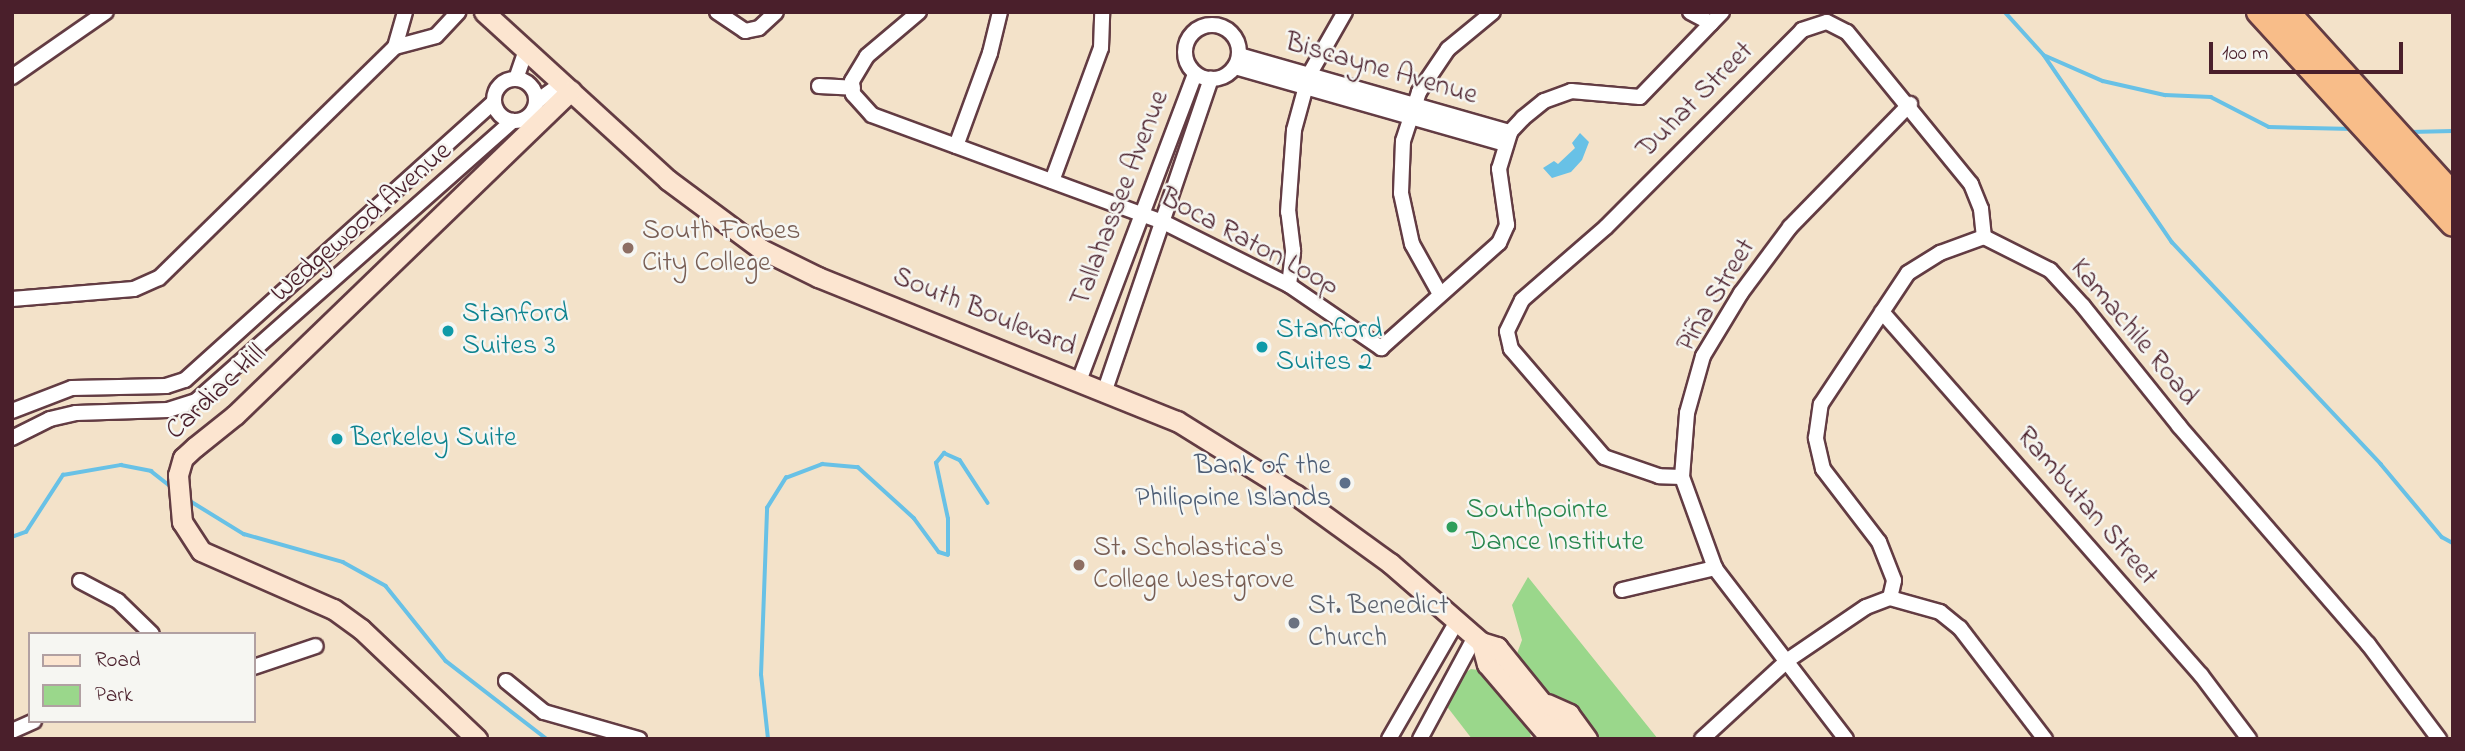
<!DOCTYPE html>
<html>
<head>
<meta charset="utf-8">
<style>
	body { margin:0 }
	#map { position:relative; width:2465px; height:751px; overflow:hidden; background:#f3e2c9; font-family:"Indie Flower",sans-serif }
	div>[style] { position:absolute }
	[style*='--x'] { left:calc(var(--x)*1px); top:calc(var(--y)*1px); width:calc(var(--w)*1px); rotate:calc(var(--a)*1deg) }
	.green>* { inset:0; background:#9ad78b }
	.water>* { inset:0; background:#68c1e6 }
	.stream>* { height:3.5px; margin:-1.75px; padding:0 1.75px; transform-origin:1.75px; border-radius:1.75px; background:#68c1e6 }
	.roads { filter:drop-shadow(2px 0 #633c43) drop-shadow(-2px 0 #633c43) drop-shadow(0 2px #633c43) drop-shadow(0 -2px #633c43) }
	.street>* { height:14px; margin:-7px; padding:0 7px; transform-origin:7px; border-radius:7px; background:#fff }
	.street>.ring { margin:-7px; padding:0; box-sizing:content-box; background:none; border:14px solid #fff; border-radius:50% }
	.secondary>* { height:19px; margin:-9.5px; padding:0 9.5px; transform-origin:9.5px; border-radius:9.5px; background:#fce5d0 }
	.highway>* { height:24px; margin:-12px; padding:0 12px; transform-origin:12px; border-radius:12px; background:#f8bd89 }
	.dots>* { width:19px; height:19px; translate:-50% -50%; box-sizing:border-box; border:4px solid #f6f6f2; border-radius:50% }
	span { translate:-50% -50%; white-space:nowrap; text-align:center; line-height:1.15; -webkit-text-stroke:5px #f6f6f2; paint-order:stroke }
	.street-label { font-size:28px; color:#4a1f2b }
	.education-label { font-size:28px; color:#785e54 }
	.left { translate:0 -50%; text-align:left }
	.culture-label { font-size:28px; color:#0d838f }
	.service-label { font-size:28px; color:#4e5e75 }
	.right { translate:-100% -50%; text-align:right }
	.leisure-label { font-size:28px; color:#27864d }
	.worship-label { font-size:28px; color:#5b616d }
	.frame { position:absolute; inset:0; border:14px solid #4a1f2b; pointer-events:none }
	.legend { position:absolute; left:28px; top:632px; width:228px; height:91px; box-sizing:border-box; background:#f6f6f2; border:2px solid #b1a0a2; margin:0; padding:9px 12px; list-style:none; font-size:21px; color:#4a1f2b }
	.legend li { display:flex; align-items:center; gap:14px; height:35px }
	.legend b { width:35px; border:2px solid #b1a0a2 }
	.scale { position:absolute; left:2209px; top:42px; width:194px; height:32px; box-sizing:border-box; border:4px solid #4a1f2b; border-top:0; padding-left:9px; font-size:21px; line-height:24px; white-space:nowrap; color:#4a1f2b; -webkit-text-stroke:5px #f6f6f2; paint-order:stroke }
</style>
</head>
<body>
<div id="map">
	<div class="green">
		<i style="clip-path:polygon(1528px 577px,1658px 739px,1592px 739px,1515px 659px,1522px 640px,1512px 605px)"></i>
		<i style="clip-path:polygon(1471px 669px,1485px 671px,1529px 724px,1531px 739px,1472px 739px,1445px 704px,1461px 675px)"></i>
	</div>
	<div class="water">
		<i style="clip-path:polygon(1580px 133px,1589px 142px,1582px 160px,1571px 172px,1552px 178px,1543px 168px,1554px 161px,1558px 164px,1575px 148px,1572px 143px)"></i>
	</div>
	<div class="stream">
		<i style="--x:2005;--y:12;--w:58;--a:47.8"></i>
		<i style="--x:2044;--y:55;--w:227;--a:55.6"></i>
		<i style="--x:2172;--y:242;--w:305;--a:46.7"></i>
		<i style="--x:2381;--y:464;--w:95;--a:50.1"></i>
		<i style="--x:2442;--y:537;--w:13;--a:29"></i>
		<i style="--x:2046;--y:56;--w:62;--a:23.7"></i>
		<i style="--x:2103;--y:81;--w:64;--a:12.7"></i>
		<i style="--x:2165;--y:95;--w:46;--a:2.5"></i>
		<i style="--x:2211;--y:97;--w:65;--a:27.3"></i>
		<i style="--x:2269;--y:127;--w:84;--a:1.4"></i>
		<i style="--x:2410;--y:132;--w:43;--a:-1.3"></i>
		<i style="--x:187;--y:499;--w:67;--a:31.6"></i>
		<i style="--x:244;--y:534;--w:103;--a:15.8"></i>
		<i style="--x:343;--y:562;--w:49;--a:29.2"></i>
		<i style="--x:386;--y:586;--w:96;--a:51.3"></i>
		<i style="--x:446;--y:661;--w:128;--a:37.7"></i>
		<i style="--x:12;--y:537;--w:15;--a:-20"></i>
		<i style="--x:26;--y:532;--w:68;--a:-57"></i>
		<i style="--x:63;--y:475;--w:59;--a:-9.8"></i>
		<i style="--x:121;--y:465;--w:31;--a:11"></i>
		<i style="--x:151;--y:471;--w:28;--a:38"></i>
		<i style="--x:768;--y:739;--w:64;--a:-96.2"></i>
		<i style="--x:761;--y:675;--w:167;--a:-87.9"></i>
		<i style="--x:767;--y:508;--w:36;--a:-58"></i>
		<i style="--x:786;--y:478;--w:39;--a:-21"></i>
		<i style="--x:822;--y:464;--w:36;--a:5"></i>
		<i style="--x:858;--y:467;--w:76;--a:42.3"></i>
		<i style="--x:914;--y:518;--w:42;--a:53.7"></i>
		<i style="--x:939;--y:552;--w:9;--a:18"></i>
		<i style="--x:948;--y:555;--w:36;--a:-90"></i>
		<i style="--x:948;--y:519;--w:57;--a:-102.1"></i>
		<i style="--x:936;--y:463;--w:13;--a:-51"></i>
		<i style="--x:944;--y:453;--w:17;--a:24"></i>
		<i style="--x:960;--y:460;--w:51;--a:56.9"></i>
	</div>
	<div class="roads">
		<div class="street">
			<i style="--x:717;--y:12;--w:34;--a:34"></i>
			<i style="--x:745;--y:31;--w:14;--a:-12"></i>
			<i style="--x:759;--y:28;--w:23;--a:-43"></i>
			<i style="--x:919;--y:12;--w:68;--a:139.8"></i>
			<i style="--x:867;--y:56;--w:29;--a:121"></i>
			<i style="--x:852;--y:81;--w:13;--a:86"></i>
			<i style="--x:853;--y:94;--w:28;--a:48"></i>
			<i style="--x:872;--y:115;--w:310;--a:20.2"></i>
			<i style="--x:1163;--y:222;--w:141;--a:26.6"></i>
			<i style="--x:1289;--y:285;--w:112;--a:34.4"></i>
			<i style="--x:1381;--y:348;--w:158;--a:-41.7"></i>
			<i style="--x:1499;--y:243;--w:20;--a:-66"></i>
			<i style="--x:1507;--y:225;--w:57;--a:-98.1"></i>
			<i style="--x:1499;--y:169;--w:39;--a:-73"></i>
			<i style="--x:1510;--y:132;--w:19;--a:-47"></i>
			<i style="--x:1523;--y:118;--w:27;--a:-39"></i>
			<i style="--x:1544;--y:101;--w:29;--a:-20"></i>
			<i style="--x:1571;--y:91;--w:69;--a:5"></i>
			<i style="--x:1640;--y:97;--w:118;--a:-46"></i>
			<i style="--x:1690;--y:12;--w:24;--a:28"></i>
			<i class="ring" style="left:1185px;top:25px;width:40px;height:40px"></i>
			<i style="--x:395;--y:47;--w:36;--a:-74"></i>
			<i style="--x:1239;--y:55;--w:282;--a:15.9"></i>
			<i style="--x:1235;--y:67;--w:282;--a:15.9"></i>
			<i style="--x:12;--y:77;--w:114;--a:-34.7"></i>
			<i style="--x:516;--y:79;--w:31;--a:-71"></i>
			<i class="ring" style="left:494px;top:79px;width:28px;height:28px"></i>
			<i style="--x:819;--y:86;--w:34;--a:3"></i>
			<i style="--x:536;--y:102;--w:32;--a:-36"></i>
			<i style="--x:956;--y:146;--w:99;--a:-69.9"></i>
			<i style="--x:990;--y:53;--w:42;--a:-76.3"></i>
			<i style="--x:1052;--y:181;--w:142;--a:-69.8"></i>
			<i style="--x:1101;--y:48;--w:36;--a:-88"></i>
			<i style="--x:1289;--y:285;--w:35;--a:-83"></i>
			<i style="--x:1293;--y:250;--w:38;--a:-97"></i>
			<i style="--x:1288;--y:212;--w:82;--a:-85.8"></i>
			<i style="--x:1294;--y:130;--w:57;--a:-74.7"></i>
			<i style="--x:1309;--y:75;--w:73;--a:-60.3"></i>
			<i style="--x:1440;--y:294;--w:57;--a:-119.2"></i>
			<i style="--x:1412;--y:244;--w:52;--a:-102.2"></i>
			<i style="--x:1401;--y:193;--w:52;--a:-87.8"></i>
			<i style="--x:1403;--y:141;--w:52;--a:-71.9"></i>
			<i style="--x:1419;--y:92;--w:52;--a:-56"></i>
			<i style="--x:1448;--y:49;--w:58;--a:-39.4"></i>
			<i style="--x:12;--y:299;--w:122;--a:-4.7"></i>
			<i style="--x:134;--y:289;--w:27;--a:-24"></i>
			<i style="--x:159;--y:278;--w:330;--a:-44.4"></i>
			<i style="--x:395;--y:47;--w:42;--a:-15"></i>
			<i style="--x:436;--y:36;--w:33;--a:-47"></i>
			<i style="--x:1882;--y:312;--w:483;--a:48.7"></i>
			<i style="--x:2201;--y:675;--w:80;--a:53.1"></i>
			<i style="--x:1079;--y:381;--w:328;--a:-69.3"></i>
			<i style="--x:1105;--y:390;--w:329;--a:-71.2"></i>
			<i style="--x:12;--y:411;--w:64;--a:-21"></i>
			<i style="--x:72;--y:388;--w:94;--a:-1.2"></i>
			<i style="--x:166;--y:386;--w:20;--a:-18"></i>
			<i style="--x:185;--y:380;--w:416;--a:-42"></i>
			<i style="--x:12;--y:438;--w:42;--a:-26.6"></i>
			<i style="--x:50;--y:419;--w:27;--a:-13"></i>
			<i style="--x:76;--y:413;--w:92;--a:-1.9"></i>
			<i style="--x:168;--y:410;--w:29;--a:-18"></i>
			<i style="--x:196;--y:401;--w:423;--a:-41.5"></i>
			<i style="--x:1682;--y:477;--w:23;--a:-178"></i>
			<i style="--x:1659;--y:476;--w:58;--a:-160.9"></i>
			<i style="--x:1604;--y:457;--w:143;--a:-130.7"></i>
			<i style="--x:1511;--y:349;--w:18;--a:-103"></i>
			<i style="--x:1507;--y:331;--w:34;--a:-64"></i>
			<i style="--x:1522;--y:300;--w:111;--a:-41"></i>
			<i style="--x:1606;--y:227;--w:278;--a:-45.1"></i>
			<i style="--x:1802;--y:30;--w:26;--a:-18"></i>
			<i style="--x:1827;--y:22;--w:22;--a:27"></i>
			<i style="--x:1847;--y:32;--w:196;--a:50.8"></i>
			<i style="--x:1971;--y:184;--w:27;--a:68"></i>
			<i style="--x:1981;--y:209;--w:28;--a:84"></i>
			<i style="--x:80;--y:581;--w:43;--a:27.8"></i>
			<i style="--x:118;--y:601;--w:47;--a:44.1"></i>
			<i style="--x:1622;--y:590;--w:96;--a:-13.3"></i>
			<i style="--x:1890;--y:598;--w:18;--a:-77"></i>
			<i style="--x:1894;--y:580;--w:41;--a:-111.5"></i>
			<i style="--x:1879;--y:542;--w:92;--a:-127.5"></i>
			<i style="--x:1823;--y:469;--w:32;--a:-103"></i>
			<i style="--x:1816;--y:438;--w:34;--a:-82"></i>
			<i style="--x:1821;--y:404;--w:157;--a:-56.4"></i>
			<i style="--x:1908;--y:273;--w:38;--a:-32"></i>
			<i style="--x:1940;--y:253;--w:47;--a:-20"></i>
			<i style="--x:1984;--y:237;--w:74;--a:26.6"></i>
			<i style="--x:2050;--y:270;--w:49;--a:47.5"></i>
			<i style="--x:2083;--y:306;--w:154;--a:51.3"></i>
			<i style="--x:2179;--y:426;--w:289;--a:49.1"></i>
			<i style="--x:2368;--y:644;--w:119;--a:53.2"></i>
			<i style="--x:254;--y:667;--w:65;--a:-18.7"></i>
			<i style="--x:506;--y:681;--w:49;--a:39.2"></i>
			<i style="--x:544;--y:712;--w:99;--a:15.9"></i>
			<i style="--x:12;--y:731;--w:24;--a:-24"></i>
			<i style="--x:1389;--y:739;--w:136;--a:-60"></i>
			<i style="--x:1420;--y:739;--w:116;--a:-61.7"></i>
			<i style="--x:1702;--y:739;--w:117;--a:-42.6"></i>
			<i style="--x:1788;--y:660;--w:94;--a:-34.2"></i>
			<i style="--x:1866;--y:607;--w:26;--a:-21"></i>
			<i style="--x:1890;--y:598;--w:52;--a:15.6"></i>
			<i style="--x:1940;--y:612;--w:26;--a:39"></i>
			<i style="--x:1960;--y:628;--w:140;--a:52.6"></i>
			<i style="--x:1846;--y:739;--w:215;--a:-127.5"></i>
			<i style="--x:1715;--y:568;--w:97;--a:-109.9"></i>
			<i style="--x:1682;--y:477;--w:64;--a:-85.5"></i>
			<i style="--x:1687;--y:413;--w:59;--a:-74.3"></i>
			<i style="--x:1703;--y:356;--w:74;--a:-58.9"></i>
			<i style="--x:1741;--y:293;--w:82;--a:-53.4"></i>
			<i style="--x:1790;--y:227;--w:172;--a:-45.7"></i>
		</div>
		<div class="secondary">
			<i style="--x:484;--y:12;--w:249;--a:42.4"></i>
			<i style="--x:668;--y:180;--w:116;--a:36.6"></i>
			<i style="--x:761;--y:249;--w:64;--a:26.2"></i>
			<i style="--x:818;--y:277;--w:387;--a:21.9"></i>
			<i style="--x:1177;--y:421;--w:140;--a:31.9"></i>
			<i style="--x:1296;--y:495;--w:116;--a:35.9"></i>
			<i style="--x:1390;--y:563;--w:121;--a:41"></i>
			<i style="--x:1481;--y:642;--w:17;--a:17"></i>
			<i style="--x:1497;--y:647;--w:116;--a:51"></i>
			<i style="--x:1481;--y:642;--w:23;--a:75"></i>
			<i style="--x:1487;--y:664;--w:99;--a:49.5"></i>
			<i style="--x:1547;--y:704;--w:24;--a:24"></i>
			<i style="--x:1569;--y:714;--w:31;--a:54"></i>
			<i style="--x:477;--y:739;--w:160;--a:-136.5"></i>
			<i style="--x:361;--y:629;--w:34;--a:-144"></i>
			<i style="--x:333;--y:609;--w:144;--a:-156.3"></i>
			<i style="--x:201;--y:551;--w:35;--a:-123"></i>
			<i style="--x:182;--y:522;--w:47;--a:-94.9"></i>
			<i style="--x:178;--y:475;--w:18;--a:-74"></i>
			<i style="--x:183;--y:458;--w:16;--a:-43"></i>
			<i style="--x:195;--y:447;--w:51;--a:-38.7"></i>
			<i style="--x:235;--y:415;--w:467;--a:-44"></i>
		</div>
		<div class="highway">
			<i style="--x:2259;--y:12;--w:287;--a:47.5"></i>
			<i style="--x:2287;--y:12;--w:247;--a:47.8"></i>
		</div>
	</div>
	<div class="dots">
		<i style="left:628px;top:248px;background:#8d6e63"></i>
		<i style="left:448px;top:331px;background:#0f9aa8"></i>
		<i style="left:1262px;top:347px;background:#0f9aa8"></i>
		<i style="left:337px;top:439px;background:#0f9aa8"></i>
		<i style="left:1345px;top:483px;background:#5c6f8a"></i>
		<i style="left:1452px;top:527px;background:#2e9e5b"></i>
		<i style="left:1079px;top:565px;background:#8d6e63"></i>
		<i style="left:1294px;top:623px;background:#6b7280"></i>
	</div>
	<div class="street-label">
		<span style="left:1381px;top:70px;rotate:16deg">Biscayne Avenue</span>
		<span style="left:1696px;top:101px;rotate:-45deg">Duhat Street</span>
		<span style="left:1121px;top:199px;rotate:-69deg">Tallahassee Avenue</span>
		<span style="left:362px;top:223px;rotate:-41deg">Wedgewood Avenue</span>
		<span style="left:1249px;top:243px;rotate:28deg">Boca Raton Loop</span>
		<span style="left:1717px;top:296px;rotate:-59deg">Piña Street</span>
		<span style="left:984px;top:313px;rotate:22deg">South Boulevard</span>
		<span style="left:2133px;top:333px;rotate:50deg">Kamachile Road</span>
		<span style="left:217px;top:393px;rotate:-43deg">Cardiac Hill</span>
		<span style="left:2086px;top:507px;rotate:49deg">Rambutan Street</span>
	</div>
	<div class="education-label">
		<span class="left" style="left:642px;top:248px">South Forbes<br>City College</span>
		<span class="left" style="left:1093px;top:565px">St. Scholastica's<br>College Westgrove</span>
	</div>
	<div class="culture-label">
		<span class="left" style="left:462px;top:331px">Stanford<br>Suites 3</span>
		<span class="left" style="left:1276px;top:347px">Stanford<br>Suites 2</span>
		<span class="left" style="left:351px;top:439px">Berkeley Suite</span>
	</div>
	<div class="service-label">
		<span class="right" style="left:1331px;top:483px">Bank of the<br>Philippine Islands</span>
	</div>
	<div class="leisure-label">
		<span class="left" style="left:1466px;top:527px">Southpointe<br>Dance Institute</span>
	</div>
	<div class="worship-label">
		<span class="left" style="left:1308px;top:623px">St. Benedict<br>Church</span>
	</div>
	<div class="frame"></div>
	<ul class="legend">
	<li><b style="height:9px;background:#fce5d0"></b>Road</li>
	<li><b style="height:19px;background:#9ad78b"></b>Park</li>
	</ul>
	<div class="scale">100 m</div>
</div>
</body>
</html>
